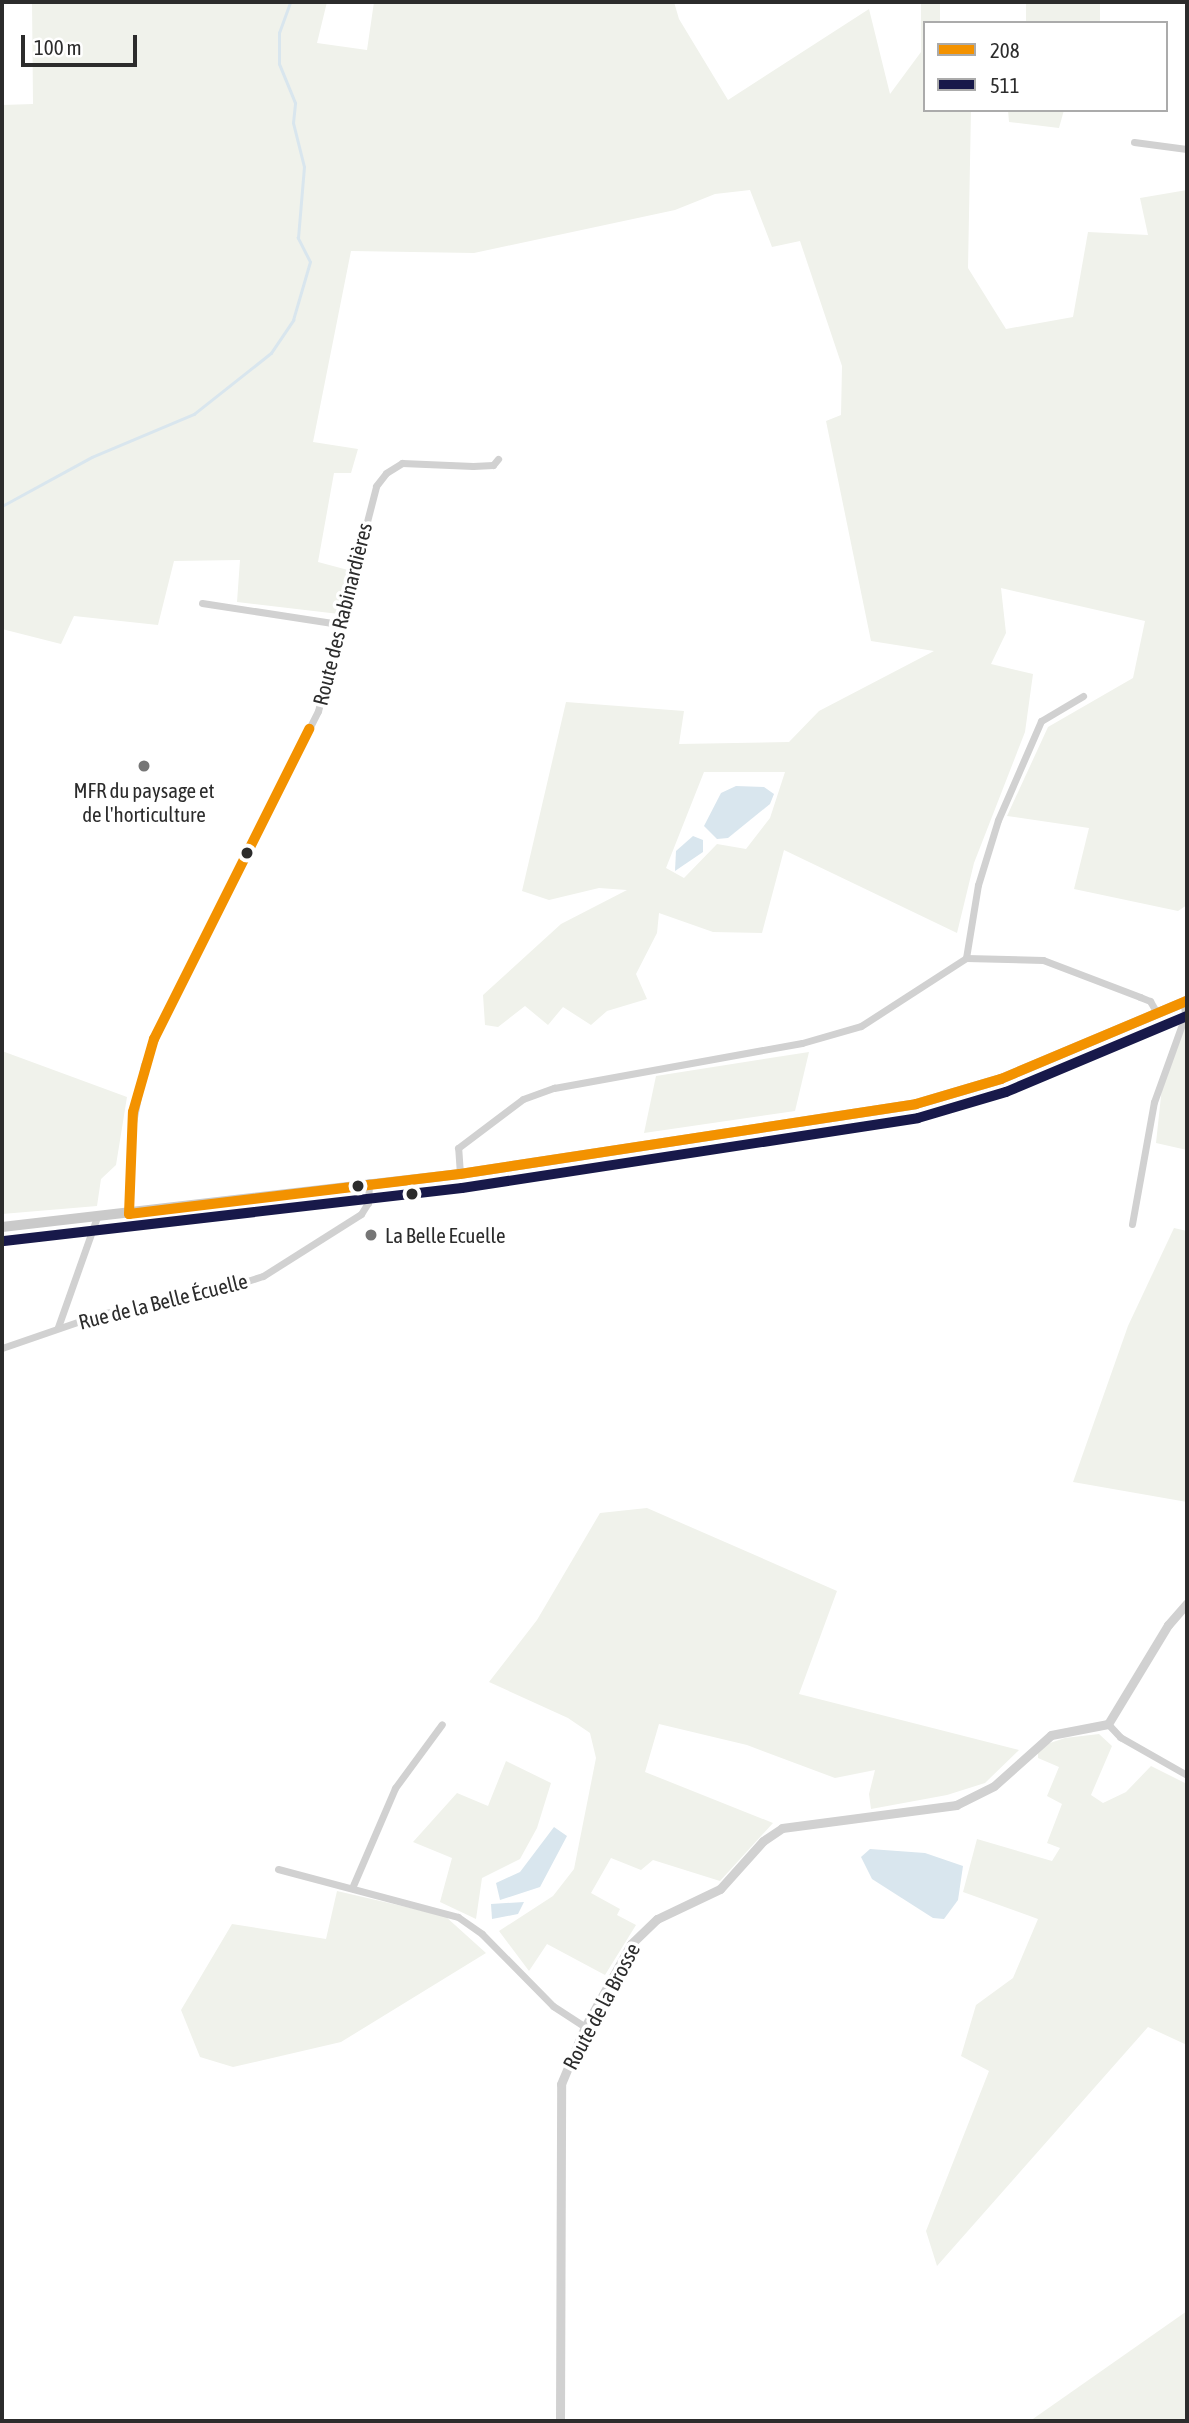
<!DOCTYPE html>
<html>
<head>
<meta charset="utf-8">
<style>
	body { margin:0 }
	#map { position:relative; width:1189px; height:2423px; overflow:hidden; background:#fff; font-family:"Asap Condensed",sans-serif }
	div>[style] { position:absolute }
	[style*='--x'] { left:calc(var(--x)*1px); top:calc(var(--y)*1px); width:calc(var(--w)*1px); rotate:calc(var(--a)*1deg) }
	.green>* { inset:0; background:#f0f2eb; transform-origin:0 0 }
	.water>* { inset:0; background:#d9e6ee }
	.stream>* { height:2.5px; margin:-1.25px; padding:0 1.25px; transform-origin:1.25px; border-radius:1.25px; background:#d9e6ee }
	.minor>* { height:7px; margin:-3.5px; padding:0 3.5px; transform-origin:3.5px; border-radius:3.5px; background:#d1d1d1 }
	.tertiary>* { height:9px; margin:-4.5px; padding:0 4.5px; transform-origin:4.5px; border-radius:4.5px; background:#d1d1d1 }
	.secondary>* { height:10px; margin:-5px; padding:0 5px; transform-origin:5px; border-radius:5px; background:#cacaca }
	.bus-1>* { height:10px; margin:-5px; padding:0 5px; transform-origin:5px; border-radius:5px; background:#f39200 }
	.bus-2>* { height:10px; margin:-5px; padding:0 5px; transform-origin:5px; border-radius:5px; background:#18194a }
	.dots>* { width:19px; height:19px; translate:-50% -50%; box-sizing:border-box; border:4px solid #fff; border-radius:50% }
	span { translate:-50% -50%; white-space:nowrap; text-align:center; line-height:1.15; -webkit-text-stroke:7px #fff; paint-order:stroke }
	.street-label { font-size:21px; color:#2c2c2c }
	.poi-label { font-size:21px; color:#2c2c2c }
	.left { translate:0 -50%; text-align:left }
	.frame { position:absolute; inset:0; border:4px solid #2c2c2c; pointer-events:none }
	.legend { position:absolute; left:923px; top:21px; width:245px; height:91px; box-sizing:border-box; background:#fff; border:2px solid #ababab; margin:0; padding:9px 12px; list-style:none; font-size:21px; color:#2c2c2c }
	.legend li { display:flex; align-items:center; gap:14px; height:35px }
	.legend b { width:35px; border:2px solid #ababab }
	.scale { position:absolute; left:21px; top:35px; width:116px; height:32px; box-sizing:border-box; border:4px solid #2c2c2c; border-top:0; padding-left:9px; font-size:21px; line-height:24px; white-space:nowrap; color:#2c2c2c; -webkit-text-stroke:5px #fff; paint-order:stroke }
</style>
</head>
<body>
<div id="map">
	<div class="green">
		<i style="clip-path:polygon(evenodd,32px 2px,327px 2px,317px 43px,367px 50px,374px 2px,674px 2px,679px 19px,728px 100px,869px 9px,890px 94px,921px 52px,921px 2px,940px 2px,940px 23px,925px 23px,925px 110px,971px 110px,968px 268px,1006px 329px,1073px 317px,1088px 232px,1148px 235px,1140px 198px,1187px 190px,1187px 905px,1178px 911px,1074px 889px,1089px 828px,1007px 816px,1048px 727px,1133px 678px,1145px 621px,1001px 588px,1006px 633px,991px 664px,1033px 674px,1025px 732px,974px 863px,957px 933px,784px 850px,762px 933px,713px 932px,659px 913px,657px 933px,636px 974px,647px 999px,607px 1011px,591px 1025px,563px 1007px,548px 1025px,525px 1006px,498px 1027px,485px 1025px,483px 995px,561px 924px,627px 890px,599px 888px,549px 900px,522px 891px,566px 702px,684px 711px,679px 744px,789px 742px,819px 711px,934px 651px,871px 641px,826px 421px,841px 415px,842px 366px,800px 241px,772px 247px,750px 190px,715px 194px,675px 210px,474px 253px,351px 251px,313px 442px,358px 449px,351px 473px,334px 473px,318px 562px,348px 570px,339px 614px,237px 602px,240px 560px,174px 561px,158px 625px,74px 616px,61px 644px,2px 629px,2px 105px,33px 104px,32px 2px,704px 772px,785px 772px,770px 818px,746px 849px,717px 844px,684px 878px,666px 868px,704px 772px)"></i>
		<i style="left:1026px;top:2px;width:74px;height:21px"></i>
		<i style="clip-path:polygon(1008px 110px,1064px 110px,1059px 128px,1009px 122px)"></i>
		<i style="clip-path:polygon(1187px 1021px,1187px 1150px,1156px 1143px,1162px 1087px)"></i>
		<i style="clip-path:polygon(2px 1051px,127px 1097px,116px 1165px,101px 1179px,97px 1206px,2px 1214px)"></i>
		<i style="clip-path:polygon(809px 1052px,795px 1111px,644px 1133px,656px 1076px)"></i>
		<i style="clip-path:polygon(1174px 1228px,1187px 1231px,1187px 1502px,1073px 1482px,1128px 1326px)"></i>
		<i style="clip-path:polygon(647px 1508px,837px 1591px,799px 1694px,1019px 1750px,985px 1783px,947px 1795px,871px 1809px,869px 1794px,875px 1770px,835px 1778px,747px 1745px,659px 1724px,645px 1772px,773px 1823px,720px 1881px,653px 1860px,641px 1870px,611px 1858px,591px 1893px,620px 1909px,617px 1915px,636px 1925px,605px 1975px,547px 1944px,529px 1971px,499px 1931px,553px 1896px,574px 1869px,596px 1758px,590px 1733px,568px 1718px,489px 1682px,537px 1620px,600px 1513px)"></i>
		<i style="clip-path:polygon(1099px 1734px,1112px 1746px,1091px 1795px,1103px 1803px,1126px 1792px,1151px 1766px,1187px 1784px,1187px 2045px,1148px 2027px,937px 2266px,926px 2231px,989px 2071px,961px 2056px,976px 2005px,1013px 1978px,1038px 1919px,963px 1892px,977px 1839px,1052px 1861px,1060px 1848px,1047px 1843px,1062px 1804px,1047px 1796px,1059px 1767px,1038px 1758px,1038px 1753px,1044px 1745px,1065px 1738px)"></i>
		<i style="clip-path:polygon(506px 1761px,551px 1783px,537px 1828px,520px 1859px,482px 1878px,476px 1919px,440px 1902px,452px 1858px,413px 1842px,457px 1793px,488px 1806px)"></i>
		<i style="clip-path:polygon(337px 1891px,445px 1916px,486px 1953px,341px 2042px,233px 2067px,200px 2057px,181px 2010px,232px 1924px,326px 1939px)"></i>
		<i style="clip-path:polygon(1187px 2311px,1187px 2421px,1030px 2421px)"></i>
	</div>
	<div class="water">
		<i style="clip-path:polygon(736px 786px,764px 787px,774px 794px,770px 804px,728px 838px,717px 839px,704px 826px,721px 793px)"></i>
		<i style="clip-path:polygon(693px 836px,703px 840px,703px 852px,675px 871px,676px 851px)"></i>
		<i style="clip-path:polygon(554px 1827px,567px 1836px,540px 1887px,500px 1900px,496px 1883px,520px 1872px)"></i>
		<i style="clip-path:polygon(870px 1849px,925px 1853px,963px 1866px,958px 1900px,944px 1919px,933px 1918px,872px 1879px,861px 1857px)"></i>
		<i style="clip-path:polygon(524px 1902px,518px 1914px,492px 1919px,491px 1904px)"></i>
	</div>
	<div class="stream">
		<i style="--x:2;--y:506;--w:102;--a:-28.6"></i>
		<i style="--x:92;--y:457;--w:111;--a:-22.9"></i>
		<i style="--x:194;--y:414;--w:98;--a:-38.4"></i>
		<i style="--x:271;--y:353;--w:40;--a:-56"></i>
		<i style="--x:293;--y:320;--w:60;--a:-73.7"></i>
		<i style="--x:310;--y:262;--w:27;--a:-117"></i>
		<i style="--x:298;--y:238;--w:71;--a:-85.2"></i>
		<i style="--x:304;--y:167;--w:45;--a:-104"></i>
		<i style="--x:293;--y:123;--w:20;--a:-84"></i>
		<i style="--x:295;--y:103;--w:42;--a:-112.3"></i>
		<i style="--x:279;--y:64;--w:31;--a:-90"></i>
		<i style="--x:279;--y:33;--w:33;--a:-70"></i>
	</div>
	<div class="minor">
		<i style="--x:1134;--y:142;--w:53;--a:7.5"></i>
		<i style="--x:202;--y:603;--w:140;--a:8.7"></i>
		<i style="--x:966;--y:958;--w:74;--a:-80.7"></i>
		<i style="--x:978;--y:885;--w:68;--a:-72.9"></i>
		<i style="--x:998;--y:820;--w:108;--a:-66.5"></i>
		<i style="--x:1041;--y:721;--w:49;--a:-30.8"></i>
		<i style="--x:460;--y:1174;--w:26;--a:-94"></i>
		<i style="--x:458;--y:1148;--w:81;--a:-37"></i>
		<i style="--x:523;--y:1099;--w:33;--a:-20"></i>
		<i style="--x:554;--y:1088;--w:252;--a:-10.3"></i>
		<i style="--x:802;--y:1043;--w:61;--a:-16.1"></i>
		<i style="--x:861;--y:1026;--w:125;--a:-32.9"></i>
		<i style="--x:966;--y:958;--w:77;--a:1.5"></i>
		<i style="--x:1043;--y:960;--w:104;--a:20.9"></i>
		<i style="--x:1140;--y:997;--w:11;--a:22"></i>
		<i style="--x:1150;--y:1001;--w:14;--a:60"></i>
		<i style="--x:129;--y:1214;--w:81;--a:-88.6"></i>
		<i style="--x:131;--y:1133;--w:69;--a:-79.2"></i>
		<i style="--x:144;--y:1065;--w:57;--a:-67.5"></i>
		<i style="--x:166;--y:1012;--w:337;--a:-63.2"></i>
		<i style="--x:318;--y:711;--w:232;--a:-75.5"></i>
		<i style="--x:376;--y:486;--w:16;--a:-52"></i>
		<i style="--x:386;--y:473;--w:19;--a:-32"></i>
		<i style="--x:402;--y:463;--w:71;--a:2.4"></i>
		<i style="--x:473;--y:466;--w:20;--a:-3"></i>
		<i style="--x:493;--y:465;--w:8;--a:-50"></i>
		<i style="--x:1132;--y:1224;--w:124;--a:-79.8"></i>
		<i style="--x:1154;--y:1102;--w:91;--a:-70.2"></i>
		<i style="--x:1185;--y:1016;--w:14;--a:-94"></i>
		<i style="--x:58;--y:1327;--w:117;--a:-70.5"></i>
		<i style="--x:2;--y:1348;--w:105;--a:-19"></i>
		<i style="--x:101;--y:1314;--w:120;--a:-11.5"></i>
		<i style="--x:219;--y:1290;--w:46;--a:-17.7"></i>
		<i style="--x:263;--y:1276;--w:116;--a:-32.3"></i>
		<i style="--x:361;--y:1214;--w:13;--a:-58"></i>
		<i style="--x:368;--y:1203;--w:21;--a:-87"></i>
		<i style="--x:1108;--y:1724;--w:18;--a:47"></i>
		<i style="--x:1120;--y:1737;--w:77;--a:29.6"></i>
		<i style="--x:278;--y:1869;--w:186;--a:14.9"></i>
		<i style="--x:458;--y:1917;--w:29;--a:35"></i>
		<i style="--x:482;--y:1934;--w:101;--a:45.4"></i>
		<i style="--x:553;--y:2006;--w:38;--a:33"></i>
		<i style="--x:352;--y:1888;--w:109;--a:-66.7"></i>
		<i style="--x:395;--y:1788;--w:79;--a:-53.7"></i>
	</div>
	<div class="tertiary">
		<i style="--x:560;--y:2421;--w:337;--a:-89.8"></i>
		<i style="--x:561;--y:2084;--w:62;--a:-67.2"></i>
		<i style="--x:585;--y:2027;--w:95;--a:-61"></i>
		<i style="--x:631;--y:1944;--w:36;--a:-44"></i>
		<i style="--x:657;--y:1919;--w:70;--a:-25.5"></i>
		<i style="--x:720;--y:1889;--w:64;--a:-48.1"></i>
		<i style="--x:763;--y:1841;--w:23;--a:-34"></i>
		<i style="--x:782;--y:1828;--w:176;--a:-7.5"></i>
		<i style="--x:956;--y:1805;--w:42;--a:-26.6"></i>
		<i style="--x:994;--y:1786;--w:76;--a:-41.8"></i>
		<i style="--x:1051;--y:1735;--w:58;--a:-10.9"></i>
		<i style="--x:1108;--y:1724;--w:116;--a:-58.8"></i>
		<i style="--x:1168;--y:1625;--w:29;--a:-49"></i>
	</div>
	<div class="secondary">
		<i style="--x:2;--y:1227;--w:461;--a:-6.6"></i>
		<i style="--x:460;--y:1174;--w:461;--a:-8.7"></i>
		<i style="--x:916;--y:1104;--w:89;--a:-16.4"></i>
		<i style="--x:1001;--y:1079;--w:202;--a:-22.8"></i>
	</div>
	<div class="bus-1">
		<i style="--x:129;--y:1214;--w:333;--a:-6.9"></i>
		<i style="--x:460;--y:1174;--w:461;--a:-8.7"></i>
		<i style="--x:916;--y:1104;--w:89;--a:-16.4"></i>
		<i style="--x:1001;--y:1079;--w:202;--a:-22.8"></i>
		<i style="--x:129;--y:1214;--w:102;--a:-87.8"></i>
		<i style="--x:133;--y:1112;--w:76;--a:-74"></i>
		<i style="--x:154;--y:1039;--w:347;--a:-63.4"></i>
	</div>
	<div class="bus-2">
		<i style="--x:4;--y:1241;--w:461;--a:-6.6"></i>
		<i style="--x:462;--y:1188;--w:461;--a:-8.7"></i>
		<i style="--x:918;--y:1118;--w:92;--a:-16.5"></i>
		<i style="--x:1006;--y:1092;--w:196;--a:-22.8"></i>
	</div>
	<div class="dots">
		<i style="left:144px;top:766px;background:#767676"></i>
		<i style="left:247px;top:853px;background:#2c2c2c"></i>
		<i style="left:358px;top:1186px;background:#2c2c2c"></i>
		<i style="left:412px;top:1194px;background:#2c2c2c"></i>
		<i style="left:371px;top:1235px;background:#767676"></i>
	</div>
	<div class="street-label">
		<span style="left:342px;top:614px;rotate:-76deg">Route des Rabinardières</span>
		<span style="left:163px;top:1301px;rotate:-14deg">Rue de la Belle Écuelle</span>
		<span style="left:601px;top:2006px;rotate:-62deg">Route de la Brosse</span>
	</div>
	<div class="poi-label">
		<span style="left:144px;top:802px">MFR du paysage et<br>de l'horticulture</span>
		<span class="left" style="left:385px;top:1235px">La Belle Ecuelle</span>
	</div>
	<div class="frame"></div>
	<ul class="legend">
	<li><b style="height:9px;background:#f39200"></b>208</li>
	<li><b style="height:9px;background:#18194a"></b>511</li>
	</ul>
	<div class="scale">100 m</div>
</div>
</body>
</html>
